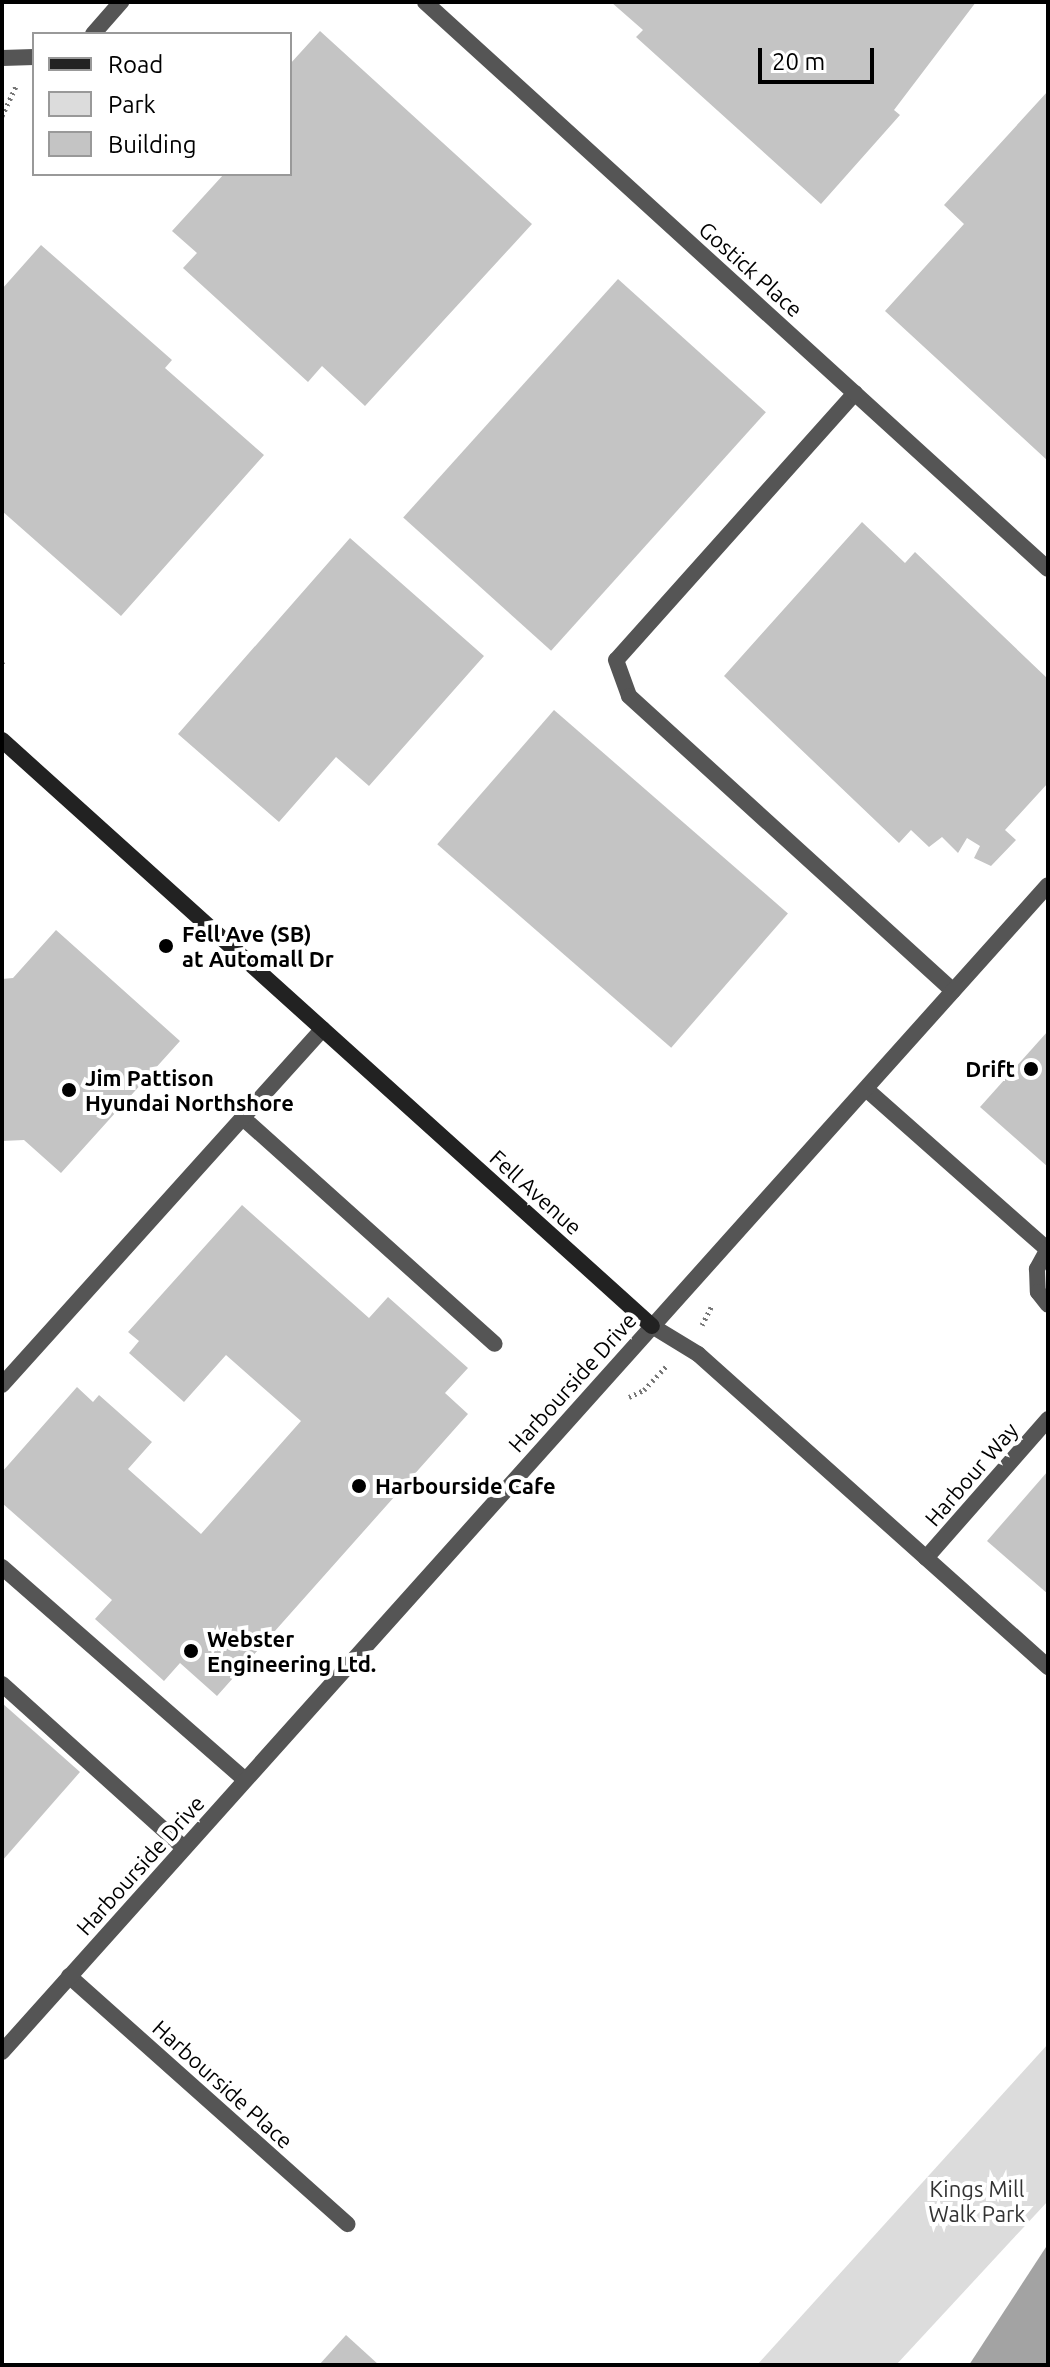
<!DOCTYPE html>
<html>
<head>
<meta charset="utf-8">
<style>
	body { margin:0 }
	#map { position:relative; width:1050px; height:2367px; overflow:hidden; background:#fff; font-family:Ubuntu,sans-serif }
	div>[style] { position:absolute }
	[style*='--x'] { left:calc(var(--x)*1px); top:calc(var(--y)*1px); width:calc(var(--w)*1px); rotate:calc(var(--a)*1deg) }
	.green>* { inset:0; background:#dcdcdc }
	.water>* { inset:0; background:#a3a3a3 }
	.building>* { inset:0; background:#c4c4c4; transform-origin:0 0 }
	.path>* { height:5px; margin-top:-2.5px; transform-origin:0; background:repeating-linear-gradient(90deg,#777 0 2px,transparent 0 6px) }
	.lane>* { height:16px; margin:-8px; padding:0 8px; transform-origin:8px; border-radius:8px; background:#555 }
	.street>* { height:16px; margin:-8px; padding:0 8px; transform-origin:8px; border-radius:8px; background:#555 }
	.secondary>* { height:16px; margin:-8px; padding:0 8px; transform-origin:8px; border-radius:8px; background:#222 }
	.dots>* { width:22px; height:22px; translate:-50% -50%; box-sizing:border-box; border:4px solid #fff; border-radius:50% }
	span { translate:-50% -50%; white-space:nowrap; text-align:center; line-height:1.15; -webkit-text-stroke:8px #fff; paint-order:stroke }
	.street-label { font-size:22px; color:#000 }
	.poi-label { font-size:22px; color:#000; font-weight:700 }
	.left { translate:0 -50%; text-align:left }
	.right { translate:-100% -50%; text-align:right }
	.park-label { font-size:22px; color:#333 }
	.frame { position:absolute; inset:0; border:4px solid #000; pointer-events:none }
	.legend { position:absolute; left:32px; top:32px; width:260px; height:144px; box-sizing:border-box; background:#fff; border:2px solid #999; margin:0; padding:10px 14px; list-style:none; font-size:24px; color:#000 }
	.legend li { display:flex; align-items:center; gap:16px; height:40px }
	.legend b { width:40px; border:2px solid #999 }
	.scale { position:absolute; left:758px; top:48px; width:116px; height:36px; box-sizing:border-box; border:4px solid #000; border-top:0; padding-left:10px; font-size:24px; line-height:28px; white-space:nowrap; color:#000; -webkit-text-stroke:6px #fff; paint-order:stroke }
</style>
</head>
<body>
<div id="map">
	<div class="green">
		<i style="clip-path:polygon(1048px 2044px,1048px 2201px,896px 2365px,757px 2365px)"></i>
	</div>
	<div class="water">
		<i style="clip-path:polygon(1048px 2244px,1048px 2365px,969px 2365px)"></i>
	</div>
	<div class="building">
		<i style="clip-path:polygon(611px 2px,976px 2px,894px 110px,900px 115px,821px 204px,636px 37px,643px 30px)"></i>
		<i style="clip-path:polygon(320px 31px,532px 224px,365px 406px,322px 366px,308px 382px,183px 268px,197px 253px,172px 231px,224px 174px,290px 174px,290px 64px)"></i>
		<i style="clip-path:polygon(1048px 91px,1048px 461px,885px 311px,964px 224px,944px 205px)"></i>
		<i style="clip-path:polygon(41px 245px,172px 360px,165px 368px,264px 455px,121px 616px,2px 511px,2px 289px)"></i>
		<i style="left:618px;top:279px;width:199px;height:321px;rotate:42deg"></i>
		<i style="clip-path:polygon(862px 522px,905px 563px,915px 552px,1048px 679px,1048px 783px,1005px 830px,1016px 840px,991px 866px,974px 858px,980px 846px,967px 838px,958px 853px,942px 837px,929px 847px,911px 830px,899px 843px,724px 676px)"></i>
		<i style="clip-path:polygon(350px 538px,484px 656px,369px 786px,336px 757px,279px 822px,178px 734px)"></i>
		<i style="left:554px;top:710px;width:310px;height:178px;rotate:41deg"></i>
		<i style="clip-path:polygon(56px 930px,180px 1041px,61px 1173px,24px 1140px,2px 1141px,2px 979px,13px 978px)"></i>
		<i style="clip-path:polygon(1048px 1031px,1048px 1167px,980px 1107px)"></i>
		<i style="clip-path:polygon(242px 1205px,369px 1318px,388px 1297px,468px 1368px,445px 1393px,468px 1414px,217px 1696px,180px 1663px,164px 1681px,95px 1619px,112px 1600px,2px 1503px,2px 1472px,77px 1387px,93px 1402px,99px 1395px,152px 1442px,128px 1469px,201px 1534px,301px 1421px,226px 1355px,184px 1402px,129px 1353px,139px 1341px,128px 1332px)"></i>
		<i style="clip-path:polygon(1048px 1471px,1048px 1594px,987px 1541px)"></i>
		<i style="clip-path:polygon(2px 1703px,80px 1772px,2px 1861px)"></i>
		<i style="clip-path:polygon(346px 2335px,379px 2365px,319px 2365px)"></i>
	</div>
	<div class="path">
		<i style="--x:2;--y:116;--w:33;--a:-65"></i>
		<i style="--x:2;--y:663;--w:2;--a:63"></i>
		<i style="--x:702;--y:1325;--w:22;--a:-63"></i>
		<i style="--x:629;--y:1397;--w:17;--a:-25"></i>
		<i style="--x:644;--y:1390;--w:34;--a:-47"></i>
	</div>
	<div class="lane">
		<i style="--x:2;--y:58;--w:32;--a:-2"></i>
		<i style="--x:855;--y:393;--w:358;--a:131.8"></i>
		<i style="--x:616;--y:660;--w:38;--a:70"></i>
		<i style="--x:629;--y:696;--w:438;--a:42.3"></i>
		<i style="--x:866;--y:1089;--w:242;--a:41.5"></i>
		<i style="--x:243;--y:1118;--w:338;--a:41.9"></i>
		<i style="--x:1048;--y:1249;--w:23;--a:119"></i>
		<i style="--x:1037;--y:1269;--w:23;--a:88"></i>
		<i style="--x:1038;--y:1292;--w:16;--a:52"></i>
		<i style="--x:2;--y:1385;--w:479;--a:-48"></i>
		<i style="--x:926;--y:1558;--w:185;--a:-48.7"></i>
		<i style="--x:2;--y:1567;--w:323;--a:41.2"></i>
		<i style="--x:2;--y:1684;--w:245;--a:42"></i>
	</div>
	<div class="street">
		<i style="--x:425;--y:2;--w:842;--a:42.31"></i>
		<i style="--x:93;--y:34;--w:43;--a:-48.8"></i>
		<i style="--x:652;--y:1326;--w:54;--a:31.3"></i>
		<i style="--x:698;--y:1354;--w:470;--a:41.8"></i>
		<i style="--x:69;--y:1976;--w:373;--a:41.7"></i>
		<i style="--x:2;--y:2052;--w:1567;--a:-48.13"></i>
	</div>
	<div class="secondary">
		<i style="--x:2;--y:740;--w:875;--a:42.04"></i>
	</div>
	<div class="dots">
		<i style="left:166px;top:946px;background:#000"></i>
		<i style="left:1031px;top:1069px;background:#000"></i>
		<i style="left:69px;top:1090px;background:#000"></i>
		<i style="left:359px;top:1486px;background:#000"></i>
		<i style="left:191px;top:1651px;background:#000"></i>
	</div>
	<div class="street-label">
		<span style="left:751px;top:269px;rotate:42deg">Gostick Place</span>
		<span style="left:536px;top:1192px;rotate:42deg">Fell Avenue</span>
		<span style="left:572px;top:1382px;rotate:-48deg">Harbourside Drive</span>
		<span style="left:971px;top:1474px;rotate:-49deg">Harbour Way</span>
		<span style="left:140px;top:1865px;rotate:-48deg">Harbourside Drive</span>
		<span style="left:223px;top:2084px;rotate:42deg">Harbourside Place</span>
	</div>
	<div class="poi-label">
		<span class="left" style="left:182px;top:946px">Fell Ave (SB)<br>at Automall Dr</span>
		<span class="right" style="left:1015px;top:1069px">Drift</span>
		<span class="left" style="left:85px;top:1090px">Jim Pattison<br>Hyundai Northshore</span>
		<span class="left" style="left:375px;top:1486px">Harbourside Cafe</span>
		<span class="left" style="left:207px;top:1651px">Webster<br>Engineering Ltd.</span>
	</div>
	<div class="park-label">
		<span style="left:977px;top:2201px">Kings Mill<br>Walk Park</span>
	</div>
	<div class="frame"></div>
	<ul class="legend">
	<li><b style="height:10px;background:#222"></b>Road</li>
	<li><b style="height:22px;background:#dcdcdc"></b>Park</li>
	<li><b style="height:22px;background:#c4c4c4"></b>Building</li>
	</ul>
	<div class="scale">20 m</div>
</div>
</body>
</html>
